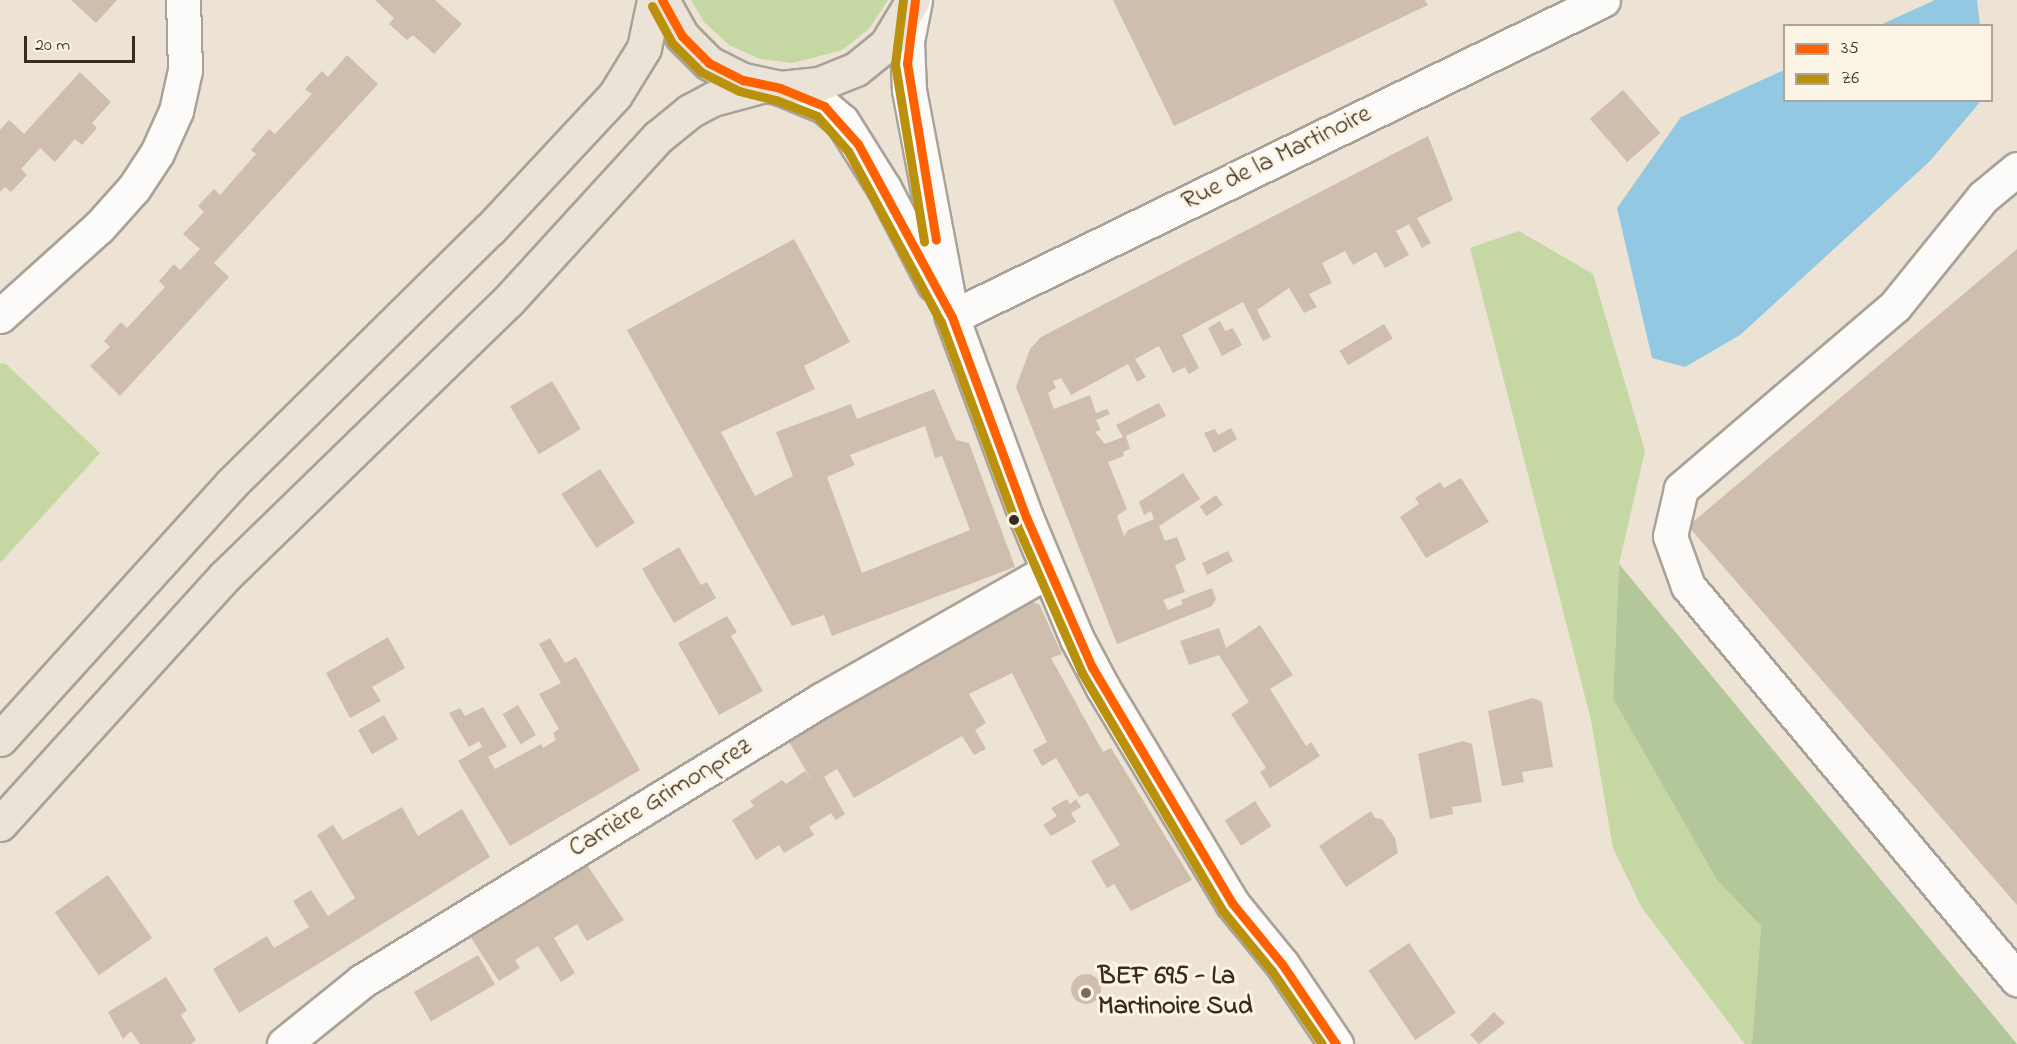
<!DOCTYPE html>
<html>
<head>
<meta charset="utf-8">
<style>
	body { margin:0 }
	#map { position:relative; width:2017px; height:1044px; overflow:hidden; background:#ede3d5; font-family:"Indie Flower",sans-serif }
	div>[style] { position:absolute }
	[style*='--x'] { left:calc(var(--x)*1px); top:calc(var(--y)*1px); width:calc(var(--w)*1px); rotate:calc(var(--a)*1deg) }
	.green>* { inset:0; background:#c5d7a2 }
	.forest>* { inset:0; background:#b3c79a }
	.water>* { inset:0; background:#92c8e2 }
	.building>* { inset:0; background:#cfbdad; transform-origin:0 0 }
	.round { border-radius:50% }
	.roads { filter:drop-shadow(2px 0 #a9a298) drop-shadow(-2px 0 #a9a298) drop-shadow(0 2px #a9a298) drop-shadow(0 -2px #a9a298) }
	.minor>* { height:33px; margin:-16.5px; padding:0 16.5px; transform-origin:16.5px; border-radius:16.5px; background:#fcfbf9 }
	.major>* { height:33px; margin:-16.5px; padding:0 16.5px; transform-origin:16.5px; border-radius:16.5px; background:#ebe3d8 }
	.bus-1>* { height:9px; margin:-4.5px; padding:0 4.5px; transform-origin:4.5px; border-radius:4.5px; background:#ff6000 }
	.bus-2>* { height:9px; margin:-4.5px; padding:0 4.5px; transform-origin:4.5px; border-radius:4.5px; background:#ba910d }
	.dots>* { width:16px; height:16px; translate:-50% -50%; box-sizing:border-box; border:3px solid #fcf5e5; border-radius:50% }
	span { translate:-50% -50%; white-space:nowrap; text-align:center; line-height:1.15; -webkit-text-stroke:6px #fcf5e5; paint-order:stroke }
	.street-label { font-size:26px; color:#3b2a1e }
	.poi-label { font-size:26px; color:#3b2a1e; font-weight:700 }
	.left { translate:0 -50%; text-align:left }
	.legend { position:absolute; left:1783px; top:24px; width:210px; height:78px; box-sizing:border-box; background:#fcf5e5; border:2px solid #afa495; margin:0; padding:8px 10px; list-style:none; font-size:18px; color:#3b2a1e }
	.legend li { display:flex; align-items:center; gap:12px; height:30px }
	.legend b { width:30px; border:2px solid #afa495 }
	.scale { position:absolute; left:24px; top:36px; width:111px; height:27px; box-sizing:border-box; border:3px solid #3b2a1e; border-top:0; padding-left:8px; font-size:18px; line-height:21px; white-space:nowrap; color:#3b2a1e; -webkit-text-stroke:4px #fcf5e5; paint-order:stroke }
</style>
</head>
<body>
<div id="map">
	<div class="green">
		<i style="clip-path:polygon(691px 0,888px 0,869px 29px,842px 50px,793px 63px,760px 59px,729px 45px,704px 22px)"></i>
		<i style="clip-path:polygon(1519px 231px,1593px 274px,1645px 451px,1619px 564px,1613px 699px,1717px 880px,1761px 926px,1752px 1044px,1745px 1044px,1642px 908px,1613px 848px,1591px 720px,1470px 248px)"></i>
		<i style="clip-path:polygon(0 363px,6px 364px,100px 453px,0 563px)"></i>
	</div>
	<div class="forest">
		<i style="clip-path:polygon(1619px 564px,2017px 1044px,1752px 1044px,1761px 926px,1717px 880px,1613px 699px)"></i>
	</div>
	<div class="water">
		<i style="clip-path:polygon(1935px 0,1977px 0,1980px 25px,1880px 25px)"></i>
		<i style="clip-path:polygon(1784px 70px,1784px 100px,1981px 101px,1929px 162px,1740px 335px,1685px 367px,1652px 358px,1617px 208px,1681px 117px)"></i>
	</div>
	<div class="building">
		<i style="clip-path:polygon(71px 0,117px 0,96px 23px)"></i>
		<i style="clip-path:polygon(375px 0,435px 0,462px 24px,434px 54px,413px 35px,407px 40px,389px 24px,394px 18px)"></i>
		<i style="clip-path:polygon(1113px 0,1425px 0,1428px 5px,1174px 126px)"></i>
		<i style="clip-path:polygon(347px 55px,378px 84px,214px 263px,229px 277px,120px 396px,90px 366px,110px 347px,104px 341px,121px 322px,127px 328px,165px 287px,159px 281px,174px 264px,180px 270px,200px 249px,183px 234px,204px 212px,198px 206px,214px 189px,220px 195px,256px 154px,251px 150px,269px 129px,275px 134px,312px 94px,305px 89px,322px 71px,328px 77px)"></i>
		<i style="clip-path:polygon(80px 72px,111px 102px,92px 123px,97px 128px,82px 145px,75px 139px,55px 162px,40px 148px,21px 169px,27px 175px,11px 192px,5px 187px,0 192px,0 130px,9px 120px,24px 134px)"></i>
		<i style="left:1623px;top:90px;width:57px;height:44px;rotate:49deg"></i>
		<i style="clip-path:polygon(1428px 136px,1453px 200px,1417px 218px,1431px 243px,1422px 248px,1409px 224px,1396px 231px,1409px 255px,1385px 268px,1376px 252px,1353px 265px,1345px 251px,1322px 263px,1332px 283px,1309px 294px,1317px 307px,1304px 313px,1289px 288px,1257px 310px,1271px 337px,1263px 341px,1243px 302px,1182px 335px,1199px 368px,1189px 374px,1185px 367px,1173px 373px,1159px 346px,1135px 359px,1146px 377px,1137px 382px,1128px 364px,1071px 395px,1061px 378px,1053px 381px,1056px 388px,1048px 393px,1054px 409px,1090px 395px,1096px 413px,1107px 409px,1110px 414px,1096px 420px,1101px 430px,1095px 432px,1105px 444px,1123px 437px,1116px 425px,1159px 403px,1166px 416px,1126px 436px,1130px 449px,1123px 452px,1124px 456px,1108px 462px,1127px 509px,1117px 516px,1124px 536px,1128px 530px,1154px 519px,1151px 511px,1144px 515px,1139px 502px,1183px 473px,1200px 499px,1159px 526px,1165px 541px,1177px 537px,1186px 560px,1175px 565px,1185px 592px,1163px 600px,1168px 610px,1183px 604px,1181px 600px,1212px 588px,1216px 599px,1212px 606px,1117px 644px,1016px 387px,1030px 349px,1041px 337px)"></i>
		<i style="clip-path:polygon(evenodd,794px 239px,850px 342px,804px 366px,815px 389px,721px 432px,755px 496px,793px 476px,776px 432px,851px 404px,857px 419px,934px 389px,956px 440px,969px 443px,1015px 567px,832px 636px,824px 615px,792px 626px,627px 330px,794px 239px,925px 426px,935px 458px,942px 456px,970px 530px,862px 573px,827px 477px,855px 465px,850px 455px,925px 426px)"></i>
		<i style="clip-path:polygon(2017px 249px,2017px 905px,1688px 526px)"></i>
		<i style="clip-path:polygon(1220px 321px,1225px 331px,1233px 328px,1242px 345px,1222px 356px,1208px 328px)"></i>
		<i style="left:1384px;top:324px;width:17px;height:52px;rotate:59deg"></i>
		<i style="left:552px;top:381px;width:56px;height:49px;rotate:59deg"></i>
		<i style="clip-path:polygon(1231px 428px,1237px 439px,1214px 453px,1204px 433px,1215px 429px,1218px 435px)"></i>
		<i style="left:600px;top:469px;width:64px;height:46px;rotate:57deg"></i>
		<i style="clip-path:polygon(1461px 478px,1489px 522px,1426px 558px,1400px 517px,1419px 504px,1415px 498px,1440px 482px,1444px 488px)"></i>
		<i style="left:1216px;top:495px;width:12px;height:20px;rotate:55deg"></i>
		<i style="clip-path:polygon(679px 547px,701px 585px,707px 582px,716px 598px,674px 623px,642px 569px)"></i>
		<i style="clip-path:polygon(1228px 551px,1233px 561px,1207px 575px,1202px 563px)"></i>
		<i style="clip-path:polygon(1026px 601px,1039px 604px,1062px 654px,1051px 658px,1103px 752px,1111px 748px,1192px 880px,1131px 911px,1114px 884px,1107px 888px,1091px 861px,1120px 845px,1088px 793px,1079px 797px,1056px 758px,1042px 766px,1033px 750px,1047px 742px,1012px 673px,969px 694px,986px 723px,975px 730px,986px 749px,974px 755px,962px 736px,854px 798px,837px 769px,824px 777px,845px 814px,836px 820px,831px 813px,809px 827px,814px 835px,784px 853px,779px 845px,756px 860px,732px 820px,754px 806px,750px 801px,782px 780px,786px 784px,805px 771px,812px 781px,788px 740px)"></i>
		<i style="clip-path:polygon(727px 616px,737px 632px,731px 636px,763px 691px,719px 715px,678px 643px)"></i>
		<i style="clip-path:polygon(1260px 625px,1293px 675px,1270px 689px,1306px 746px,1311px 742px,1320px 756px,1270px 788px,1260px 772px,1266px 768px,1231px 714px,1249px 702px,1219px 655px,1189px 665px,1180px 641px,1219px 628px,1226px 648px)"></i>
		<i style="clip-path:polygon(388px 637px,405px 668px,372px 687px,381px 701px,350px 718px,326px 673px)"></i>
		<i style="clip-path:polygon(550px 638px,565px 663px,576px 657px,640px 770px,510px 846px,458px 761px,482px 747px,479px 741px,469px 747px,449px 713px,460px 708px,465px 716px,483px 707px,507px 747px,488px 757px,495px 769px,541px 744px,543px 748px,556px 740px,553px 733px,559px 729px,539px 694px,561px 683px,539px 644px)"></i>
		<i style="clip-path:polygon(1533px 698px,1542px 702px,1553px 767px,1522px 772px,1524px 782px,1502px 786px,1488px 711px)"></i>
		<i style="left:518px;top:705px;width:35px;height:18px;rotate:59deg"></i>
		<i style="left:384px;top:715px;width:28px;height:30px;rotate:60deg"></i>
		<i style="clip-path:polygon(1463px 741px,1472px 744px,1482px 802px,1452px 807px,1453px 814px,1430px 819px,1418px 754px)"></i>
		<i style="clip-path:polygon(1067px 799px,1070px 804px,1076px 799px,1081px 807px,1071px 813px,1076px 822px,1051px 836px,1043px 825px,1057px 816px,1051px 808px)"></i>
		<i style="left:1255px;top:801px;width:30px;height:36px;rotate:57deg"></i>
		<i style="clip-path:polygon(402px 807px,418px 836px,462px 809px,490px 857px,239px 1013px,213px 969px,267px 936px,274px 948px,309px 927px,293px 901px,311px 890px,328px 916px,355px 898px,317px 835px,333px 825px,343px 840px)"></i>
		<i style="clip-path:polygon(1371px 811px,1375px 818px,1382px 819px,1395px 838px,1398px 853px,1346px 887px,1319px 846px)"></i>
		<i style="clip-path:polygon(583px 859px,624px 920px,587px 941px,577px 924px,554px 938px,575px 973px,561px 982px,538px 946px,515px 960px,520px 968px,499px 981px,470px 936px,483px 928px,478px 921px)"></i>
		<i style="left:108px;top:875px;width:77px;height:65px;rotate:55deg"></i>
		<i style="left:1409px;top:943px;width:84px;height:49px;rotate:56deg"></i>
		<i style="left:478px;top:955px;width:34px;height:74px;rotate:60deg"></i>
		<i class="round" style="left:1071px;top:974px;width:30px;height:30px"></i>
		<i style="clip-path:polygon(166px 977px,187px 1010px,181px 1015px,196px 1040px,191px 1044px,140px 1044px,131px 1031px,123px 1039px,108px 1012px)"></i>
		<i style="clip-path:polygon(1494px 1012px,1505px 1023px,1479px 1044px,1470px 1035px)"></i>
	</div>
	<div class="roads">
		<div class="minor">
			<i style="--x:915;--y:0;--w:42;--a:101"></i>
			<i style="--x:907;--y:41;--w:49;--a:87.7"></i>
			<i style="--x:909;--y:90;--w:231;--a:79.3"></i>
			<i style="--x:952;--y:317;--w:213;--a:69.7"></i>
			<i style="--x:1026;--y:517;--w:132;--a:67.3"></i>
			<i style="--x:1077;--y:639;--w:55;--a:62"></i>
			<i style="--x:1103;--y:688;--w:251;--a:59"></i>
			<i style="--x:1232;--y:903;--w:79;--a:50.7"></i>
			<i style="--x:1282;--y:964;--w:97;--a:56"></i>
			<i style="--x:780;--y:88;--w:48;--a:22.2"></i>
			<i style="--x:824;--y:106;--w:23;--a:40"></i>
			<i style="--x:842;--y:121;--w:79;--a:57.9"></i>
			<i style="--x:884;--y:188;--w:108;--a:62.5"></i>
			<i style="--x:2017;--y:169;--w:44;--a:140.5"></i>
			<i style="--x:1983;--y:197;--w:140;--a:128.9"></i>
			<i style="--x:1895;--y:306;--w:282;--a:139.5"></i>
			<i style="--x:1681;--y:489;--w:48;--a:103.2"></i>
			<i style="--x:1670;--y:536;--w:53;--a:70.2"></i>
			<i style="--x:1688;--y:586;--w:513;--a:50.07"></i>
			<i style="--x:0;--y:316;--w:133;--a:-42"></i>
			<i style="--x:99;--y:227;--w:52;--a:-48.1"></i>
			<i style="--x:134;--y:188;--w:42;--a:-56.7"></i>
			<i style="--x:157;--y:153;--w:46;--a:-65.7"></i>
			<i style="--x:176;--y:111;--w:42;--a:-77.6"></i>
			<i style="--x:185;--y:70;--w:70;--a:-91.6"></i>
			<i style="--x:952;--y:317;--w:724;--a:-25.96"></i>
			<i style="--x:284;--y:1044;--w:100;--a:-38.9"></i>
			<i style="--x:362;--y:981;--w:538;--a:-31.47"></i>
			<i style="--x:821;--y:700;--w:261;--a:-29.6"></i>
		</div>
		<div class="major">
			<i style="--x:662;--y:0;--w:41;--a:60.9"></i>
			<i style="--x:682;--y:36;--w:38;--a:45"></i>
			<i style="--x:709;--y:63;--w:38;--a:27"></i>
			<i style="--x:743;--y:80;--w:38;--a:12"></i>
			<i style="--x:780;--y:88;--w:39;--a:-6"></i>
			<i style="--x:819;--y:84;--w:40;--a:-22"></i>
			<i style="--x:856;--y:69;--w:38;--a:-39"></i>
			<i style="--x:886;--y:45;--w:52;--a:-59"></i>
			<i style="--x:0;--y:739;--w:344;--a:-47.8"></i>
			<i style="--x:231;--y:484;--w:363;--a:-44.6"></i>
			<i style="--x:490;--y:229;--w:183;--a:-47"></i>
			<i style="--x:615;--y:95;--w:55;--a:-58.3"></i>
			<i style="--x:644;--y:48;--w:49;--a:-78.2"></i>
			<i style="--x:0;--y:824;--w:335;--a:-47.8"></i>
			<i style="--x:225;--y:576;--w:395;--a:-44.2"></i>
			<i style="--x:508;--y:301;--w:222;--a:-47.6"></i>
			<i style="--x:658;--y:137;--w:41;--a:-39.1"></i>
			<i style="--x:690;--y:111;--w:26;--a:-28"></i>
			<i style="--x:713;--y:99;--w:50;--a:-15.2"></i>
		</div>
	</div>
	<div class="bus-1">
		<i style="--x:662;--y:0;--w:41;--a:60.9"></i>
		<i style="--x:682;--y:36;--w:38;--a:45"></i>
		<i style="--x:709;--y:63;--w:38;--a:27"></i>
		<i style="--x:743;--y:80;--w:38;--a:12"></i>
		<i style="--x:780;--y:88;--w:48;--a:22.2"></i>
		<i style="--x:824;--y:106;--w:51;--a:48.2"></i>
		<i style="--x:858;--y:144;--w:197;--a:61.5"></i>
		<i style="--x:952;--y:317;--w:213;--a:69.7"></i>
		<i style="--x:1026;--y:517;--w:164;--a:66.3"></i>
		<i style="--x:1092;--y:667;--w:274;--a:59.3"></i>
		<i style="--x:1232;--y:903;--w:79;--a:50.7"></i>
		<i style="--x:1282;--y:964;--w:97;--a:56"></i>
		<i style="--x:915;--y:0;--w:64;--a:97.2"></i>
		<i style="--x:907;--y:63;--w:179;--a:80.7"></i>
	</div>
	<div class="bus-2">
		<i style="--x:903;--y:0;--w:64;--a:97.1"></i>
		<i style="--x:895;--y:64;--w:180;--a:80.7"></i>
		<i style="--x:652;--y:6;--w:42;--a:61.6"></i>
		<i style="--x:672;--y:43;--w:41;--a:45"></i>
		<i style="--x:701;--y:72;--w:42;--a:26.6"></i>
		<i style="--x:739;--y:91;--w:38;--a:14"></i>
		<i style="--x:776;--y:100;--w:44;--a:21.3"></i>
		<i style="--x:817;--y:116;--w:47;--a:48.5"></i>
		<i style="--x:848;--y:151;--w:195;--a:61.5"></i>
		<i style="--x:941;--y:322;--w:212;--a:69.6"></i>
		<i style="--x:1015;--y:521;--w:166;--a:66.2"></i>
		<i style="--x:1082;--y:673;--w:275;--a:59.4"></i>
		<i style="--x:1222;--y:910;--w:79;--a:50.7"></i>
		<i style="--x:1272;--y:971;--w:88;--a:55.6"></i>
	</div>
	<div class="dots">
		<i style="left:1014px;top:520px;background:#3b2a1e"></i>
		<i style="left:1086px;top:993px;background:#796b5e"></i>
	</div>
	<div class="street-label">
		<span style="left:1277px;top:159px;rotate:-26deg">Rue de la Martinoire</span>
		<span style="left:661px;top:799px;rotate:-31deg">Carrière Grimonprez</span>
	</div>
	<div class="poi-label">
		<span class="left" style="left:1098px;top:993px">BEF 695 - La<br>Martinoire Sud</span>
	</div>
	<ul class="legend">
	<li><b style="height:8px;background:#ff6000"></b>35</li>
	<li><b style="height:8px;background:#ba910d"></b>Z6</li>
	</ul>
	<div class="scale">20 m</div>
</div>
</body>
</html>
